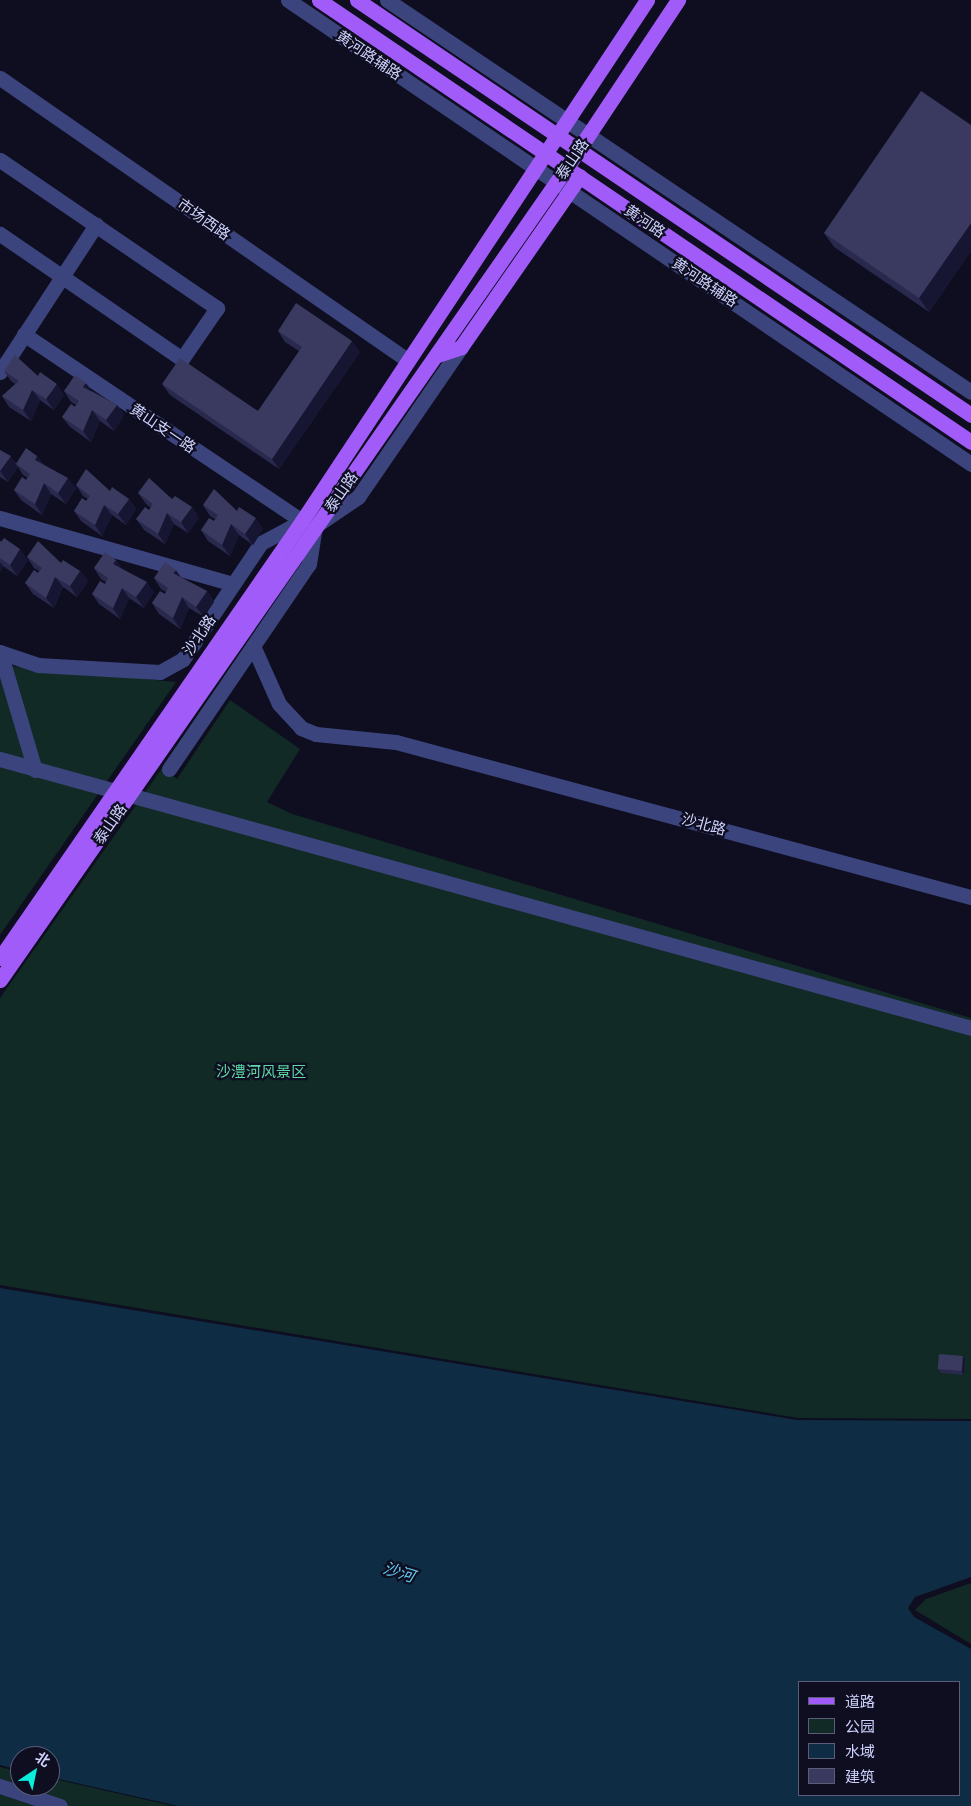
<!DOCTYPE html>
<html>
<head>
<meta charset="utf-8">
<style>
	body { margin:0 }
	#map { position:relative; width:971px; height:1806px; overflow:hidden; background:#0e0e20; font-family:Mulish,"Noto Sans SC",sans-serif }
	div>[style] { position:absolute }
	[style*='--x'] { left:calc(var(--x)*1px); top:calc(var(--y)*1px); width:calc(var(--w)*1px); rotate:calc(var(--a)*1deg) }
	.green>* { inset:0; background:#112a25 }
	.water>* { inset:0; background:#0e2d44 }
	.minor>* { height:15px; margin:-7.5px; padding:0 7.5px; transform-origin:7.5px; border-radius:7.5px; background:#3b447d }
	.major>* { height:15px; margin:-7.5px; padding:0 7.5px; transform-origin:7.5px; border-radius:7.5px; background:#a15bf8 }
	.wall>* { inset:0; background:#29284d }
	.shaded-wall>* { inset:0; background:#161633 }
	.building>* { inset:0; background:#3a3a60; transform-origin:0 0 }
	span { translate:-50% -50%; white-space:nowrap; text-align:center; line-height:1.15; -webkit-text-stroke:4.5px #0e0e20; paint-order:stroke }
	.street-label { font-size:15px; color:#cfd2fd }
	.park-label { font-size:15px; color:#5fd9a5 }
	.water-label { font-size:16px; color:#62cdf8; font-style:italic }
	.legend { position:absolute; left:798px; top:1681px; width:162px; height:115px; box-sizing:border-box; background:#0e0e20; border:1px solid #5b5c78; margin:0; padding:6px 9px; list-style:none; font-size:15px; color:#cfd2fd }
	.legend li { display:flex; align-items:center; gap:10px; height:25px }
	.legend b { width:25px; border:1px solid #5b5c78 }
	.north { position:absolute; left:10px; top:1746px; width:50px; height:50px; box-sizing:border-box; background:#0e0e20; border:1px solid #5b5c78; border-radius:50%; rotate:34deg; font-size:14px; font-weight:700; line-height:20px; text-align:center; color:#cfd2fd }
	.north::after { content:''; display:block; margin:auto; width:18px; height:22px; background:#0aeedc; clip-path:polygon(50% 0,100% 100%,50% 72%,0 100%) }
</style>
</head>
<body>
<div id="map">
	<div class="green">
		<i style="clip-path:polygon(0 665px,176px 682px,0 935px)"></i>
		<i style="clip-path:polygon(230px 700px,300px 749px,267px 802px,292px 814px,971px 1018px,971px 1419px,798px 1418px,0 1285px,0 998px,162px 768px,177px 779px)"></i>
		<i style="clip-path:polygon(971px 1583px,971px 1644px,915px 1610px,926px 1599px)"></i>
		<i style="clip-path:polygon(0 1767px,20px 1772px,20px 1786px,50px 1786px,50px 1778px,173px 1806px,0 1806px)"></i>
	</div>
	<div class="water">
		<i style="clip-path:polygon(evenodd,0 1288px,797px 1420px,971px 1421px,971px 1577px,915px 1597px,908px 1608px,914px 1617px,971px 1649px,971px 1806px,178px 1806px,50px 1777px,50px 1756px,20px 1756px,20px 1770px,0 1765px,0 1288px,800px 1682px,960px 1682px,960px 1795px,800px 1795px,800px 1682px)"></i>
	</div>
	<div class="minor">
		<i style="--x:288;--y:0;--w:826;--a:34.19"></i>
		<i style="--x:387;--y:0;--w:703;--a:33.87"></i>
		<i style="--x:0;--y:78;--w:496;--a:34.7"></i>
		<i style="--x:0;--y:160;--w:263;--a:34.3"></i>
		<i style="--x:217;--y:308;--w:62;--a:124.5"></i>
		<i style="--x:182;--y:359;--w:221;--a:-145.5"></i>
		<i style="--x:0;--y:372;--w:176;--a:-56.9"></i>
		<i style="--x:0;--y:518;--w:242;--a:15.8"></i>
		<i style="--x:321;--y:522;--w:45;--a:-34"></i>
		<i style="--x:358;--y:497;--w:182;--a:-55.5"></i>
		<i style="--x:254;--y:648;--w:61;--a:65.9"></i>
		<i style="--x:279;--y:704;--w:33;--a:47"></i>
		<i style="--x:301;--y:728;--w:16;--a:22"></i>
		<i style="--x:316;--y:734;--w:80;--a:5.7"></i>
		<i style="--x:396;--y:742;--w:596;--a:15.09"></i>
		<i style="--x:0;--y:652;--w:40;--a:18.9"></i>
		<i style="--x:38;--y:665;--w:122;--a:3.3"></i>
		<i style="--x:160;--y:672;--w:26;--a:-29"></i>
		<i style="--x:183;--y:659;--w:140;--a:-56.1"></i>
		<i style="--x:261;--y:543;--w:47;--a:-28.2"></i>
		<i style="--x:302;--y:521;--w:335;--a:-146.1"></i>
		<i style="--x:0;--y:652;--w:123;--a:73.5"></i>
		<i style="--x:0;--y:759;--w:1008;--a:15.48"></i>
		<i style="--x:169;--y:769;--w:248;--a:-55.7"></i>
		<i style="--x:309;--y:564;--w:33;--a:-81"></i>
		<i style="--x:0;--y:1786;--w:63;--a:18.4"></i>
	</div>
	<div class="major">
		<i style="--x:319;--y:0;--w:788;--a:34.13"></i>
		<i style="--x:357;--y:0;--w:741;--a:34.05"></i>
		<i style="--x:437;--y:355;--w:25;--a:-18"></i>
		<i style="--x:461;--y:347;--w:208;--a:-55.2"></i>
		<i style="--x:0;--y:958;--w:531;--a:-55.35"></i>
		<i style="--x:302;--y:521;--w:625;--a:-56.49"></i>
		<i style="--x:0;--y:980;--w:991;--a:-55.11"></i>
		<i style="--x:567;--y:167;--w:201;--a:-56.4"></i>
	</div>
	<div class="wall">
		<i style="clip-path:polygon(971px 125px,971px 251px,929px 312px,834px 247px,824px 233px)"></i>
		<i style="clip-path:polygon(278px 331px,360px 352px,279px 469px,170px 395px,162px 384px,258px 411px,299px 351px,285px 342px)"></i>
		<i style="clip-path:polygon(4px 371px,38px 376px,64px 395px,54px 410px,40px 400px,31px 421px,9px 407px,2px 396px,15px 384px,11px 381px)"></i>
		<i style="clip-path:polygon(64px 391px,92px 391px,117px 405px,124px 415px,114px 431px,100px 421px,91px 442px,70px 427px,62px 417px,76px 405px,71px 402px)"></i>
		<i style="clip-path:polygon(0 450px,16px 463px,37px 456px,43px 464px,76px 488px,66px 504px,51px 494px,42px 515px,21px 500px,14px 490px,28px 478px,23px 475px,18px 467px,8px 482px,0 477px)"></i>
		<i style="clip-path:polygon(76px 485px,110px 491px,129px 499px,136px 509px,126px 525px,112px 515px,102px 536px,81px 521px,74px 511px,86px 501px,88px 499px,83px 496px)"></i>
		<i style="clip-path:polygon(138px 493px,172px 499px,192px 507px,199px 518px,188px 533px,174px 524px,165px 544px,144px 530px,136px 519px,149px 510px,151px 508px,146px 504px)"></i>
		<i style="clip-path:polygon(203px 505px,237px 511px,263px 529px,253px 545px,239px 535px,230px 556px,208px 541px,201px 530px,214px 521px,215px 519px,210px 516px)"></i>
		<i style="clip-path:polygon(0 541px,28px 560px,17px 576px,3px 566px,0 572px)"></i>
		<i style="clip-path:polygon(27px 557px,61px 563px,80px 571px,88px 581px,77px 597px,63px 587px,54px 608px,33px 594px,25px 583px,38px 573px,39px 571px,34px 568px)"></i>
		<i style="clip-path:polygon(116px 560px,121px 568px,154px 592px,144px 608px,129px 598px,120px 619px,99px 604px,92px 594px,105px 584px,106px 582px,101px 579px,94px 568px)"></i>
		<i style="clip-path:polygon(154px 578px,181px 578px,207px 591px,214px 602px,204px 617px,189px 608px,180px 629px,159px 614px,152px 603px,165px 594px,166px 592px,161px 589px)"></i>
		<i style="clip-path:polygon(965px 1360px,964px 1375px,941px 1373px,938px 1369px)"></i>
	</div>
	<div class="shaded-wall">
		<i style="clip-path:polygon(971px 223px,971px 251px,929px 312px,919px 298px)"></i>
		<i style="clip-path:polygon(352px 341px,360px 352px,279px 469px,272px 459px)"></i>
		<i style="clip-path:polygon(86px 383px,93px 393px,83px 387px)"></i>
		<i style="clip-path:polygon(57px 384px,64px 395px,54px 410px,46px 399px)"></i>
		<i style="clip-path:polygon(32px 390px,40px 400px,31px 421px,23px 410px)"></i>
		<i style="clip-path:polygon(117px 405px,124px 415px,114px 431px,106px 420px)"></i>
		<i style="clip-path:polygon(92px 410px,100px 421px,91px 442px,83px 431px)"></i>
		<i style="clip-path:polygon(11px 456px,17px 466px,16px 464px,18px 467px,8px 482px,0 471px)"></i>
		<i style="clip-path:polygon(37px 456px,45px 467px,35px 460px)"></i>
		<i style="clip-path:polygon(68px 478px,76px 488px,66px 504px,58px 493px)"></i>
		<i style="clip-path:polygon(44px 483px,51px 494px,42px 515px,35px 504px)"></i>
		<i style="clip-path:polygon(129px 499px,136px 509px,126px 525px,118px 514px)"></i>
		<i style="clip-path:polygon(104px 505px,112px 515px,102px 536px,95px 525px)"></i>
		<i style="clip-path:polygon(192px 507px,199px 518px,188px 533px,181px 522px)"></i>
		<i style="clip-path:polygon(167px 513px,174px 524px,165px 544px,158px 534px)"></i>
		<i style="clip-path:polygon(256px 518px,263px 529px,253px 545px,245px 534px)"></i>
		<i style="clip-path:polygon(231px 524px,239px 535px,230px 556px,222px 545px)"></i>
		<i style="clip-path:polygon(20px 549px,28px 560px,17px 576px,10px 565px)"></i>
		<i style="clip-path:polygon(116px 560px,123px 571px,113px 564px)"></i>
		<i style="clip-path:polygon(0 562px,3px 566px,0 572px)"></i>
		<i style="clip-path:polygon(176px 570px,183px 580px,173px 573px)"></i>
		<i style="clip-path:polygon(80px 571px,88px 581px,77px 597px,70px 586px)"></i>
		<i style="clip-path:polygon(55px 577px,63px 587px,54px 608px,46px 598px)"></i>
		<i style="clip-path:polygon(147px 582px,154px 592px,144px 608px,136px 597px)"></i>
		<i style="clip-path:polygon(122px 588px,129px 598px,120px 619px,113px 608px)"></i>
		<i style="clip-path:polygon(207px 591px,214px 602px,204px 617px,196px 607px)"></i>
		<i style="clip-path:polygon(182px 597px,189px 608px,180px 629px,173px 618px)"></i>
		<i style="clip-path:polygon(963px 1356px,965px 1360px,964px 1375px,962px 1372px)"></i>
	</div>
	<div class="building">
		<i style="clip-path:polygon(921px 91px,971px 125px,971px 223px,919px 298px,824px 233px)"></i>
		<i style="clip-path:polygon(296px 303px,352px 341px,272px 459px,162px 384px,180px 358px,258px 411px,302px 347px,278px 331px)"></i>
		<i style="clip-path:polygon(15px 355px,38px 376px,40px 372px,57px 384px,46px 399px,32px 390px,23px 410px,2px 396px,19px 381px,4px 371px)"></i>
		<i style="clip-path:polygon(75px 375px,86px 383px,83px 387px,117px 405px,106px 420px,92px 410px,83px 431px,62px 417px,71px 404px,75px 407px,79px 401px,64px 391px)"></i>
		<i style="clip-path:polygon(26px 448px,37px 456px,35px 460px,68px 478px,58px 493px,44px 483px,35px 504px,14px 490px,22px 477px,26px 480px,30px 474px,16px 464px)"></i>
		<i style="clip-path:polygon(0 450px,11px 456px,0 471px)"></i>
		<i style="clip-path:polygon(86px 469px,110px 491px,112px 487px,129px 499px,118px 514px,104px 505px,95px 525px,74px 511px,82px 498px,86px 501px,90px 496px,76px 485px)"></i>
		<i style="clip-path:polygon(149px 478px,172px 499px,175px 496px,192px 507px,181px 522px,167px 513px,158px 534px,136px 519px,145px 507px,149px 510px,153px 504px,138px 493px)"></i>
		<i style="clip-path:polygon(214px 489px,237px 511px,239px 507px,256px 518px,245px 534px,231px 524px,222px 545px,201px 530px,209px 518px,214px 521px,218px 515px,203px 505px)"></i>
		<i style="clip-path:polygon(4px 538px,20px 549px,10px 565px,0 558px,0 541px,1px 542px)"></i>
		<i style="clip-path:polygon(38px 541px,61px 563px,63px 560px,80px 571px,70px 586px,55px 577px,46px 598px,25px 583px,34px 570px,38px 573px,42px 568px,27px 557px)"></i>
		<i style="clip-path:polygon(105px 552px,116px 560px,113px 564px,147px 582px,136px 597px,122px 588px,113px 608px,92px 594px,100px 581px,105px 584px,108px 578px,94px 568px)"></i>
		<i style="clip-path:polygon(165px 562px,176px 570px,173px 573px,207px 591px,196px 607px,182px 597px,173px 618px,152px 603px,160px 591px,165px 594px,168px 588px,154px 578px)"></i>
		<i style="left:939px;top:1354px;width:24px;height:15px;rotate:5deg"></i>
	</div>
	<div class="street-label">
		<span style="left:369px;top:55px;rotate:34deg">黄河路辅路</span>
		<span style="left:572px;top:159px;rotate:-56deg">泰山路</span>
		<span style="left:204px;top:219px;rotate:35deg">市场西路</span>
		<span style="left:645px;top:221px;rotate:34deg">黄河路</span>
		<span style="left:705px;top:282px;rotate:34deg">黄河路辅路</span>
		<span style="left:163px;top:428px;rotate:34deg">黄山支一路</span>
		<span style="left:341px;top:492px;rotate:-55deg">泰山路</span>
		<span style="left:199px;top:635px;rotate:-56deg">沙北路</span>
		<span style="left:110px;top:824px;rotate:-55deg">泰山路</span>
		<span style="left:704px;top:824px;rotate:15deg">沙北路</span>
	</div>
	<div class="park-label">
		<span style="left:261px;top:1072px">沙澧河风景区</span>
	</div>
	<div class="water-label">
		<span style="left:399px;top:1572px;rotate:17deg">沙河</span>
	</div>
	<ul class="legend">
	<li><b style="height:6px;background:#a15bf8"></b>道路</li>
	<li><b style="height:14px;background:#112a25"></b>公园</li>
	<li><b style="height:14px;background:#0e2d44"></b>水域</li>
	<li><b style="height:14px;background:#3a3a60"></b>建筑</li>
	</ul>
	<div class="north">北</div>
</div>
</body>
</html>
